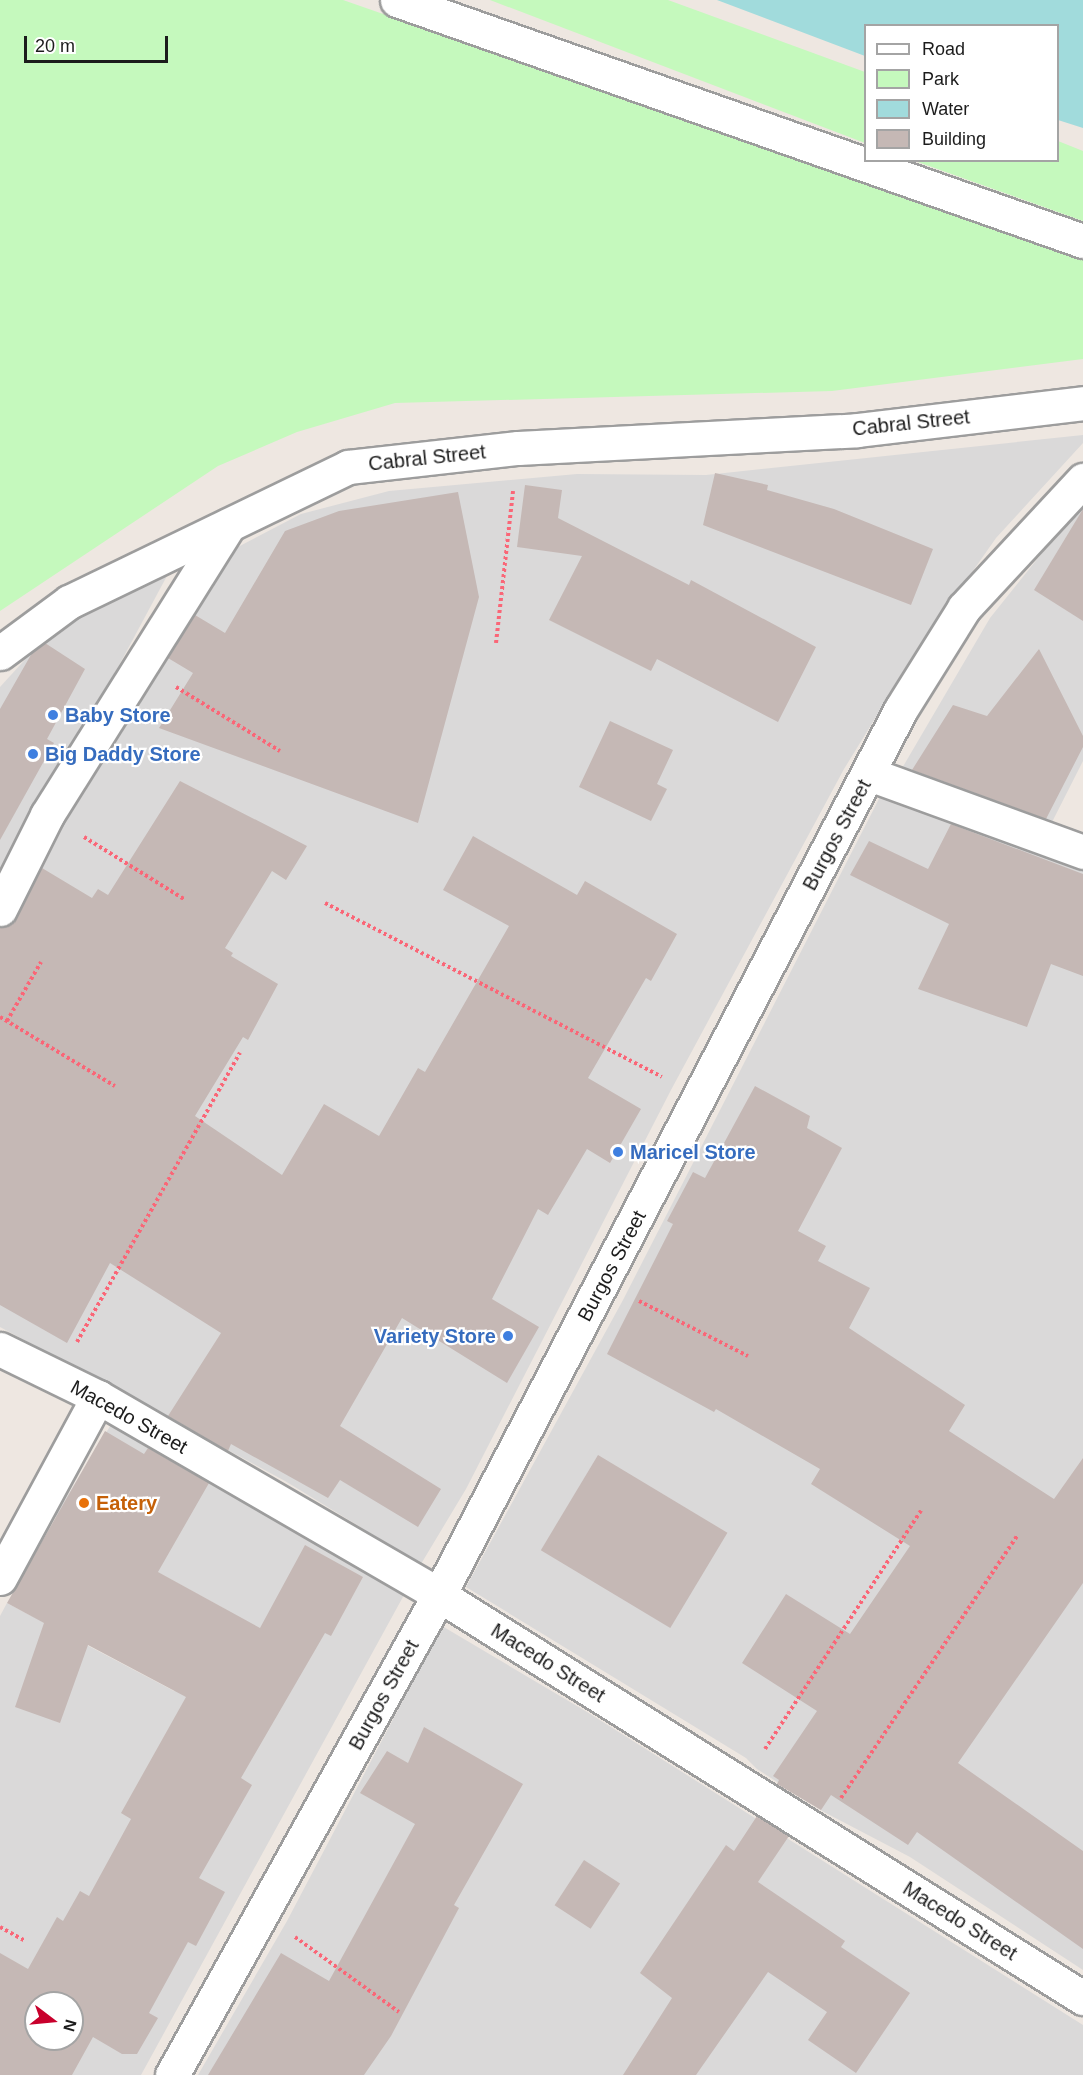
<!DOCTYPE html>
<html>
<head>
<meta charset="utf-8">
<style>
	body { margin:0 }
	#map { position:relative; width:1083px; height:2075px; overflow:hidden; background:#eee7e1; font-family:Helvetica,sans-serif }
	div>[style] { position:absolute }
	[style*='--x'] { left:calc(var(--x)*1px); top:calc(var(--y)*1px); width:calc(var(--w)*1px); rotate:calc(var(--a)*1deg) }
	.residential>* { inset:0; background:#dad9d9 }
	.park>* { inset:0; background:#c5f9bd }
	.water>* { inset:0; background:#a1dbdc }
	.building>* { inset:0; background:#c5b8b5; transform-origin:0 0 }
	.path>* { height:4px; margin-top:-2px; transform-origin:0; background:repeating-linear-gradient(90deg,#fa6677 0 3px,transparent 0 6px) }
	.roads { filter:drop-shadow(2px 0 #9d9d9d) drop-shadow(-2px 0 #9d9d9d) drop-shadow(0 2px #9d9d9d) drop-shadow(0 -2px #9d9d9d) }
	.minor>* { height:33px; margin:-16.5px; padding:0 16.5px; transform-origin:16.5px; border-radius:16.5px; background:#fff }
	.dots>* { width:16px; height:16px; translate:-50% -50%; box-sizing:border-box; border:3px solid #fff; border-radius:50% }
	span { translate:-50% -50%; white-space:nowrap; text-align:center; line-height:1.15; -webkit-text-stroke:4.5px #fff; paint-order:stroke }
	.street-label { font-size:20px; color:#1c1c1c }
	.shop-label { font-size:20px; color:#366cbe; font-weight:700 }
	.left { translate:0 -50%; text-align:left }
	.right { translate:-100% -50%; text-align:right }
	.food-label { font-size:20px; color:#c56008; font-weight:700 }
	.legend { position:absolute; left:864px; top:24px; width:195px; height:138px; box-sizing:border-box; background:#fff; border:2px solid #a4a4a4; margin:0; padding:8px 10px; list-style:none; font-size:18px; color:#1c1c1c }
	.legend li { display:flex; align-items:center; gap:12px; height:30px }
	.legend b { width:30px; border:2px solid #a4a4a4 }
	.north { position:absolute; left:24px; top:1991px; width:60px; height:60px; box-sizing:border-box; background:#fff; border:2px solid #a4a4a4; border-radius:50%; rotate:106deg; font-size:16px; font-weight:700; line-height:24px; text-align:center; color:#1c1c1c }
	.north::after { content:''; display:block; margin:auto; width:21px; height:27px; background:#c8002c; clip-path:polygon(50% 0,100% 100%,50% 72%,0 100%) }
	.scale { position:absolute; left:24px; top:36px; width:144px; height:27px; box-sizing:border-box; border:3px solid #1c1c1c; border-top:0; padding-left:8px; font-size:18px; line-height:21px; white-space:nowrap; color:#1c1c1c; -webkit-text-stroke:4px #fff; paint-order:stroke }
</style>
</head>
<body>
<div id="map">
	<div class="residential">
		<i style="clip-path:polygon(1083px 435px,1083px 443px,996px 538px,916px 652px,844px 769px,671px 1090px,466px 1489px,421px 1564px,285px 1481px,0 1327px,0 924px,197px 598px,236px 548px,301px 514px,389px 491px,577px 474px,706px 475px)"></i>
		<i style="clip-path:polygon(1083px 502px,1083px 761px,1048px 830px,1083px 842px,1083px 1970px,910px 1857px,824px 1812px,757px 1769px,746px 1758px,466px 1587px,623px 1300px,883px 791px,901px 770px,990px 618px)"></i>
		<i style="clip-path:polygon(168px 574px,0 887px,0 687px,63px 618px)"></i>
		<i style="clip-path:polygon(evenodd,112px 1423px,404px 1595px,141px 2075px,0 2075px,0 1616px,7px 1603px,174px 1691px,223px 1608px,55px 1516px,112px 1423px,36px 2003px,72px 2003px,72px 2039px,36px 2039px,36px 2003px)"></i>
		<i style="clip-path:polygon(442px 1626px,587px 1712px,1083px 2025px,1083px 2075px,198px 2075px,287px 1921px)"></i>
	</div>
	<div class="park">
		<i style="clip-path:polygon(0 0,343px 0,1083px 258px,1083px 359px,832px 391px,395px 403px,297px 432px,218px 466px,0 611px)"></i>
		<i style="clip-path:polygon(490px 0,668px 0,865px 72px,865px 143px)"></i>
		<i style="clip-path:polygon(1058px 141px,1083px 151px,1083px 221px,915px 161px,1058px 160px)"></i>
	</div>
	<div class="water">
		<i style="clip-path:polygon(717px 0,1083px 0,1083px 128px,1058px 120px,1058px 26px,866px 26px,865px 56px)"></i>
	</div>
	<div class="building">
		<i style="clip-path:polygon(715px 473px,768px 485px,767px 490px,834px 509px,933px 549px,911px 605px,703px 525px)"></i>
		<i style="clip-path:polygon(525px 485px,562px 490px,558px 518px,689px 585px,691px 580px,816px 647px,778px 722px,657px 659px,651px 671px,549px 620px,582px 556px,517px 547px)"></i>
		<i style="clip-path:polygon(458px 492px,479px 597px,418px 823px,159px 728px,193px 673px,168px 658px,195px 615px,225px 633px,285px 531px,339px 511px)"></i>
		<i style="clip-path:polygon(1083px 509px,1083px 621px,1034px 590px)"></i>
		<i style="clip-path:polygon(45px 643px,85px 669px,47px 739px,54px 743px,0 840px,0 709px,32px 653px)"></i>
		<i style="clip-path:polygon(1039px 649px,1083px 736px,1083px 747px,1046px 819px,912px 770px,953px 705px,987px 716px)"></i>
		<i style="clip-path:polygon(610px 721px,673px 750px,657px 784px,667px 789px,651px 821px,579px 787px)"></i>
		<i style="clip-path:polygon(180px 781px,307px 846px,286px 880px,272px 871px,225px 948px,233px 953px,231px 956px,278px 984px,248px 1040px,243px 1037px,195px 1116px,282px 1175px,324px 1104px,379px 1136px,418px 1068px,425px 1072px,509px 926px,443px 890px,473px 836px,577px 895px,585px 881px,677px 934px,651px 981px,646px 978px,588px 1078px,641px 1109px,610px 1163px,587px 1149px,548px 1215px,538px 1209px,492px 1299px,539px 1327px,507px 1383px,402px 1318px,340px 1426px,441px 1489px,418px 1527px,340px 1480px,328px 1498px,231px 1444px,228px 1451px,168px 1416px,221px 1333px,110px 1263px,67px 1343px,0 1305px,0 928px,16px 918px,42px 868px,92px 898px,98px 889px,108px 895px)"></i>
		<i style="clip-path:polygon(951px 824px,1083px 874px,1083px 976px,1051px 964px,1027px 1027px,918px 989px,949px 924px,850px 875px,869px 841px,928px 869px)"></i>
		<i style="clip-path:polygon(755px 1086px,810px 1116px,807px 1128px,842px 1148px,798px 1231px,826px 1246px,818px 1261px,870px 1288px,849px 1328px,965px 1405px,949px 1431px,1054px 1499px,1083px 1458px,1083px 1583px,958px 1763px,1083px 1851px,1083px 1949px,917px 1832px,908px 1845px,831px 1795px,821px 1810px,777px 1784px,779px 1780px,773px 1776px,817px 1711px,742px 1663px,786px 1594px,850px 1634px,910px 1546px,811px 1484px,820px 1469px,716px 1409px,714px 1412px,607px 1354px,673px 1224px,667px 1221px,693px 1172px,705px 1178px)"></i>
		<i style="clip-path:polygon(evenodd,105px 1431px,144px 1454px,148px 1448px,209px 1483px,158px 1572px,260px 1628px,305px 1545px,363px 1577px,331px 1636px,325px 1633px,241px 1778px,252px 1785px,199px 1878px,225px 1892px,196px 1946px,188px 1942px,149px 2013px,158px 2018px,137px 2054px,122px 2054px,93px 2037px,72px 2075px,0 2075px,0 1953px,28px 1969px,57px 1917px,63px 1921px,80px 1891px,89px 1896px,131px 1819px,121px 1813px,186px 1697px,88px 1645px,60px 1723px,15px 1707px,44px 1623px,7px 1603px,105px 1431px,36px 2003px,72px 2003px,72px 2039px,36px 2039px,36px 2003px)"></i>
		<i style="left:598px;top:1455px;width:151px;height:111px;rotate:31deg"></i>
		<i style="clip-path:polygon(424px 1727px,523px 1784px,454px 1905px,459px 1908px,391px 2036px,364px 2075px,208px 2075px,281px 1953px,329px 1981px,415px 1824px,360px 1793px,387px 1751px,408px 1763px)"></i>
		<i style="clip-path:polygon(757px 1816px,789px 1836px,758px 1882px,845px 1941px,841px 1947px,910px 1993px,856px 2073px,808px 2040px,827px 2012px,768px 1972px,696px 2075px,623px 2075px,672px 1998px,640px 1973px,726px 1845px,734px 1851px)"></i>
		<i style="left:584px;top:1860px;width:43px;height:54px;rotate:33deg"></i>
	</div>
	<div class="path">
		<i style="--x:496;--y:643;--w:153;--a:-83.6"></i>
		<i style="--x:176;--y:687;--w:122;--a:31.6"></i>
		<i style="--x:84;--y:837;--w:118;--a:31.8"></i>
		<i style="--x:325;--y:903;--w:379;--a:27.3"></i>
		<i style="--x:0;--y:1017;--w:134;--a:31"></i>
		<i style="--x:7;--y:1021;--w:68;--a:-60"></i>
		<i style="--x:639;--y:1301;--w:122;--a:26.8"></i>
		<i style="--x:77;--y:1342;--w:332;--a:-60.6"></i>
		<i style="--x:765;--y:1749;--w:285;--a:-56.8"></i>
		<i style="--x:841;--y:1798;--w:316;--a:-56.1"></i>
		<i style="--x:0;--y:1927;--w:29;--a:29"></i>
		<i style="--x:295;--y:1937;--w:128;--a:35.8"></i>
	</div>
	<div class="roads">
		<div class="minor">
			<i style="--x:397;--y:0;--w:727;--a:19.36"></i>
			<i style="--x:0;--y:653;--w:86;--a:-36.5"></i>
			<i style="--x:69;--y:602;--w:310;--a:-25.8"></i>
			<i style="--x:348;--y:467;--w:171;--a:-6.4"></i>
			<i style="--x:518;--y:448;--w:340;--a:-3"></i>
			<i style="--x:858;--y:430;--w:227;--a:-6.8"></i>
			<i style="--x:869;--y:774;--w:228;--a:20"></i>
			<i style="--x:0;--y:909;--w:105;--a:-63.4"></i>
			<i style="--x:47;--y:815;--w:342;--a:-57.9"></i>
			<i style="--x:0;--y:1349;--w:109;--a:26.1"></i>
			<i style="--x:98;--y:1397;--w:394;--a:30.1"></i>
			<i style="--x:439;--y:1595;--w:760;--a:32.04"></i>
			<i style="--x:0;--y:1578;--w:206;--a:-61.6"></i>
			<i style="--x:172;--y:2075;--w:549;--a:-60.92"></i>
			<i style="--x:439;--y:1595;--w:999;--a:-62.46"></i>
			<i style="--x:901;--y:709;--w:119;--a:-58"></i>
			<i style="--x:964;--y:608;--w:175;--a:-47.1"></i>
		</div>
	</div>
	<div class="dots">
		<i style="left:53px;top:715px;background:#3f7fe0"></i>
		<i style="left:33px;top:754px;background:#3f7fe0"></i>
		<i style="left:618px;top:1152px;background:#3f7fe0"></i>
		<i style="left:508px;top:1336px;background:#3f7fe0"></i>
		<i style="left:84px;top:1503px;background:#e8710a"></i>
	</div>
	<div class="street-label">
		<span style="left:911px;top:423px;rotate:-6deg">Cabral Street</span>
		<span style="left:427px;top:458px;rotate:-6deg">Cabral Street</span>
		<span style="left:837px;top:835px;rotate:-62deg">Burgos Street</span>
		<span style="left:612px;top:1266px;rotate:-62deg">Burgos Street</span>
		<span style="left:129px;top:1417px;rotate:29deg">Macedo Street</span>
		<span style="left:548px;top:1663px;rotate:32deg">Macedo Street</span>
		<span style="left:384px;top:1695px;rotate:-61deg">Burgos Street</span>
		<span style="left:960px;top:1921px;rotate:32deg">Macedo Street</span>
	</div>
	<div class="shop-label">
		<span class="left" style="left:65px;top:715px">Baby Store</span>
		<span class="left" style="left:45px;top:754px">Big Daddy Store</span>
		<span class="left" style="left:630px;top:1152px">Maricel Store</span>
		<span class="right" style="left:496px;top:1336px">Variety Store</span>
	</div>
	<div class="food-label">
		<span class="left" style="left:96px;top:1503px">Eatery</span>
	</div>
	<ul class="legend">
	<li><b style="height:8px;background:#fff"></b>Road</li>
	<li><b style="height:16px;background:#c5f9bd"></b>Park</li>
	<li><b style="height:16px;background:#a1dbdc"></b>Water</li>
	<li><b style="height:16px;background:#c5b8b5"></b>Building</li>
	</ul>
	<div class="north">N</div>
	<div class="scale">20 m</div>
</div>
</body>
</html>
